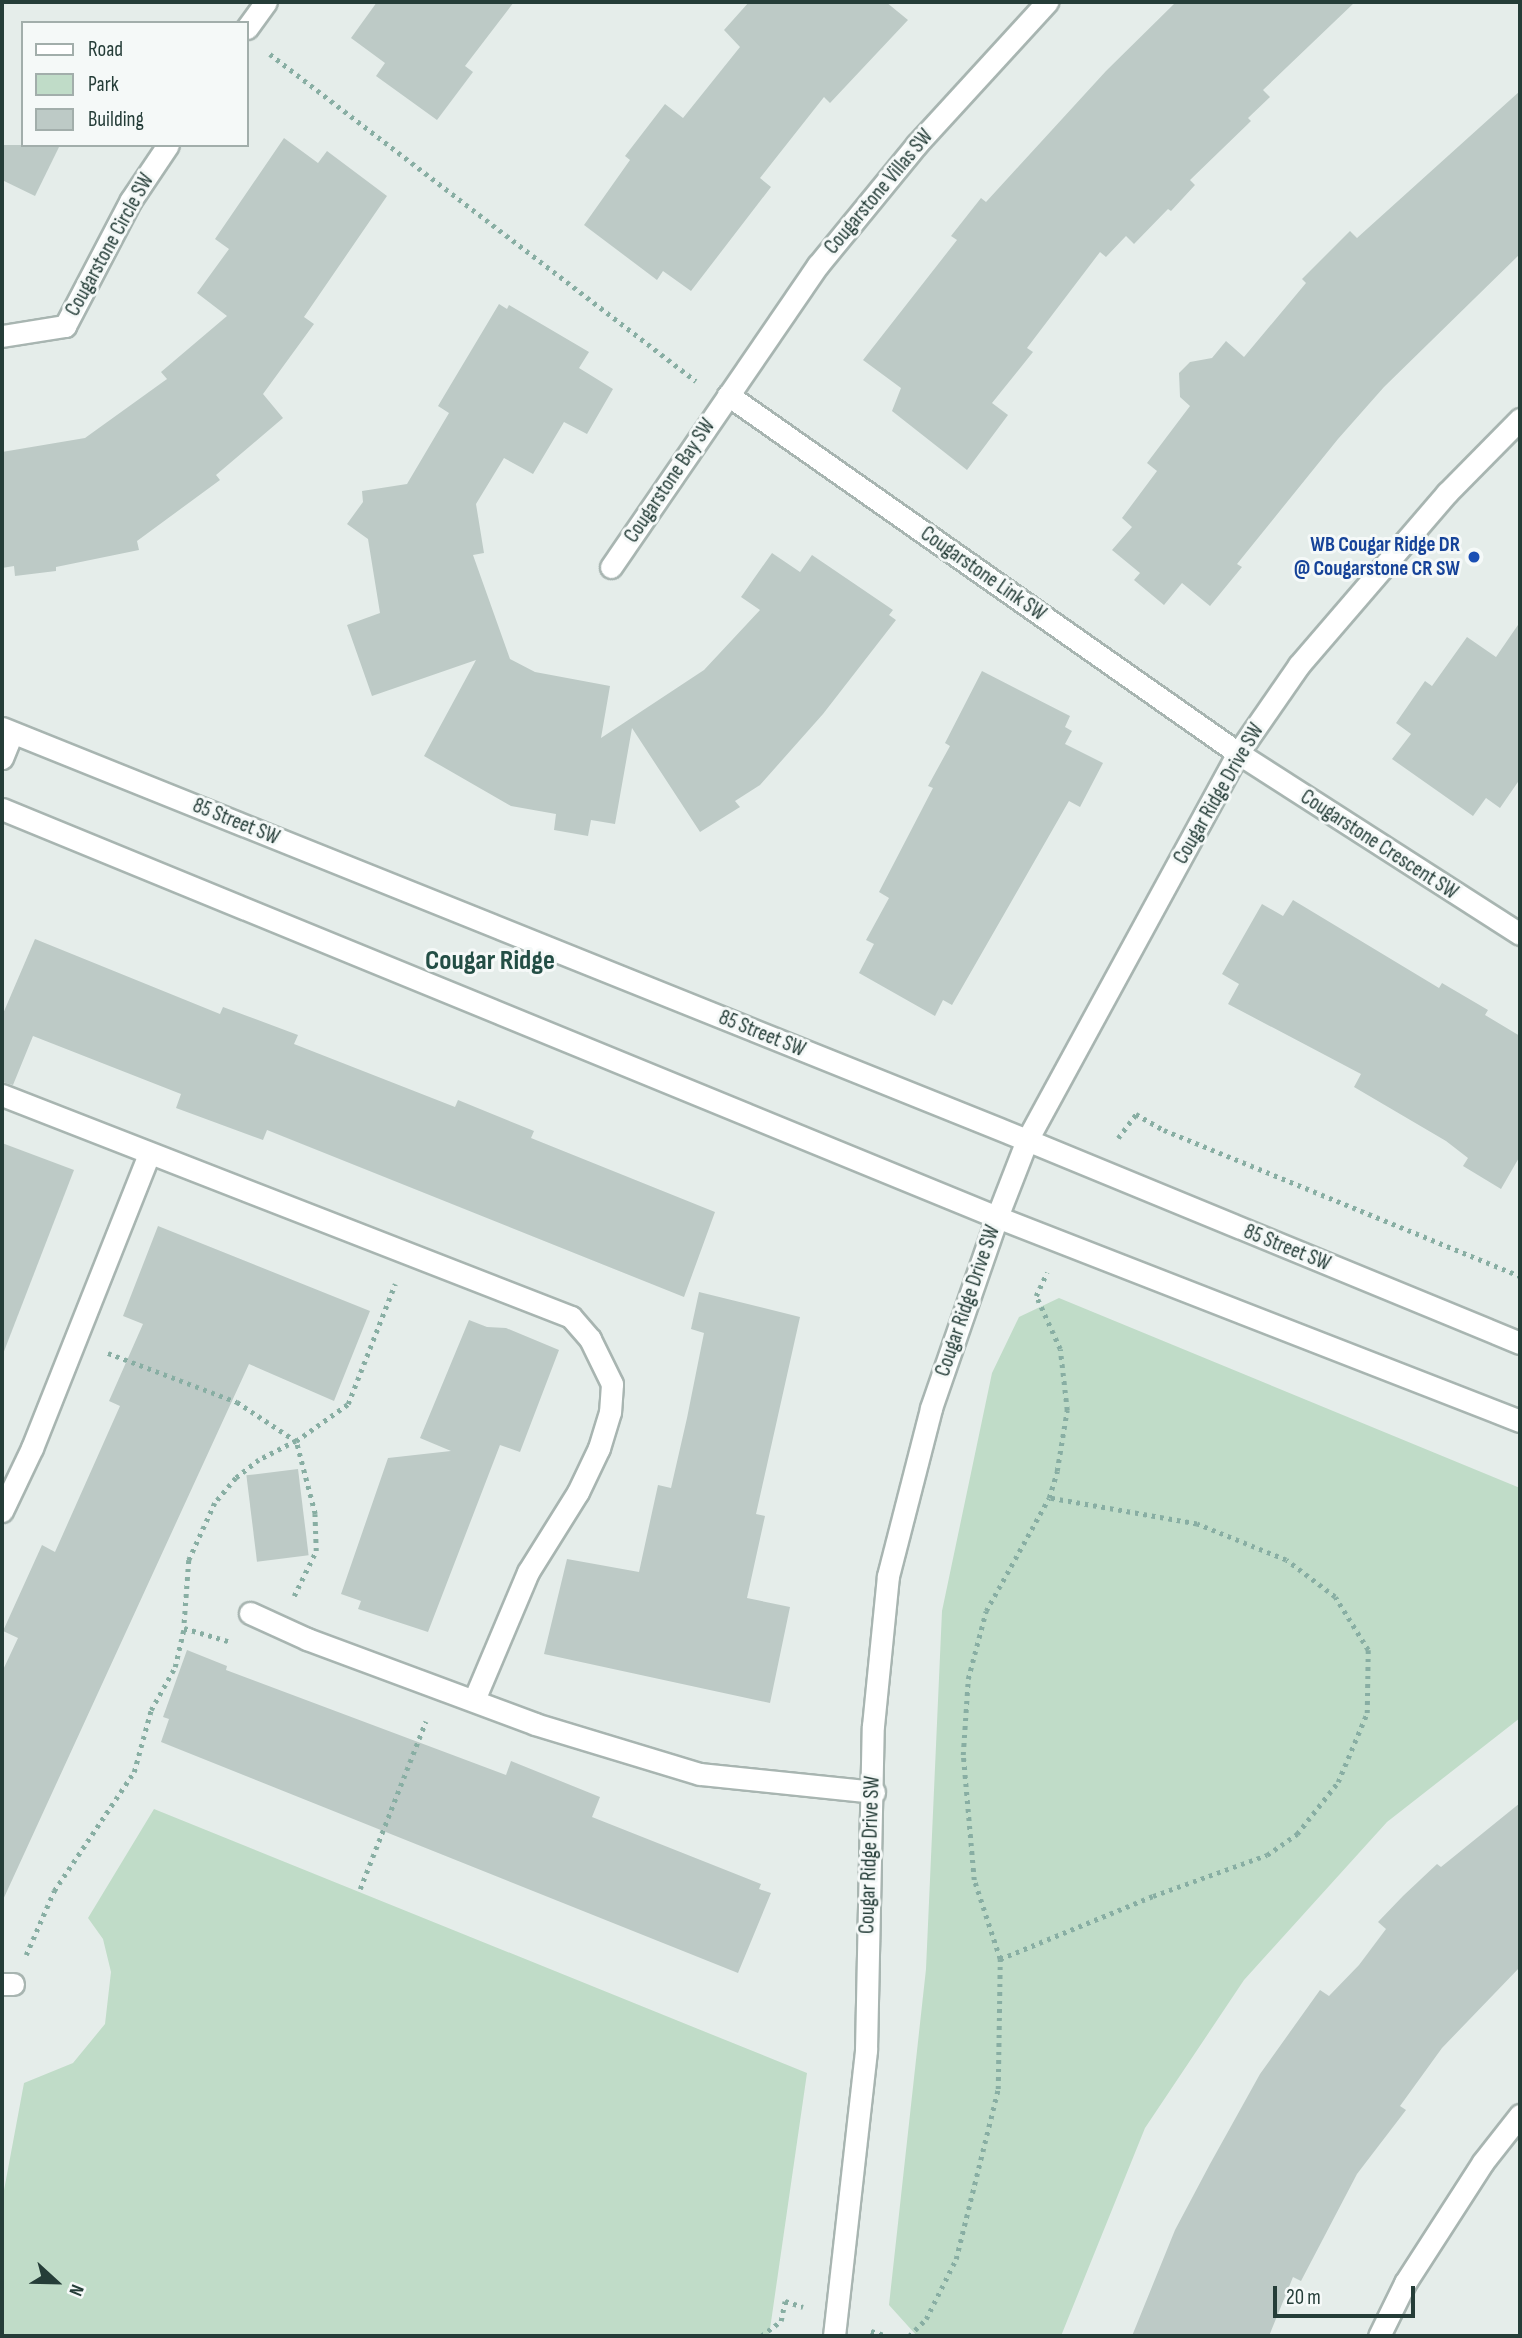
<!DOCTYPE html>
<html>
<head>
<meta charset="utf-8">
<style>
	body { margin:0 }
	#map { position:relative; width:1522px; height:2338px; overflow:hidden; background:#e5edea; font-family:"Sofia Sans Condensed",sans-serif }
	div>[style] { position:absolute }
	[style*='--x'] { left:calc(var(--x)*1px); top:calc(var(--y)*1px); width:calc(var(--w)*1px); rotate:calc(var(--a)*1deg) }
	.green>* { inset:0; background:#c0dcc8 }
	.building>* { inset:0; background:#bdcac6; transform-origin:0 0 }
	.path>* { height:4.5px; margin-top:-2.25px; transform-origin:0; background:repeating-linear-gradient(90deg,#88aea3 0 3.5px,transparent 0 8.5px) }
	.roads { filter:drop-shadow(2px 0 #a8b5b1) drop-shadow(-2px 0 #a8b5b1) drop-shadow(0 2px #a8b5b1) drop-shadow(0 -2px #a8b5b1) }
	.minor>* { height:21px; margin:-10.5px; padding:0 10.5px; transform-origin:10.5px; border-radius:10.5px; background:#fff }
	.dots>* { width:19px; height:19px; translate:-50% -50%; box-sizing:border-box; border:4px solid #f5f9f8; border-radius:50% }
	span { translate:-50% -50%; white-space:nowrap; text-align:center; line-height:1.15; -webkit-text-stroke:6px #f5f9f8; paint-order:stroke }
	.street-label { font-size:21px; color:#253d38 }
	.transit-label { font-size:21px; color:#164399; font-weight:700 }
	.right { translate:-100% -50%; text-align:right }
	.district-label { font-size:28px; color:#234e45; font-weight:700 }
	.frame { position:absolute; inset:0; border:4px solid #253d38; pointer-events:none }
	.legend { position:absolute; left:21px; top:21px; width:228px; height:126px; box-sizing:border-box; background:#f5f9f8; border:2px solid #a2aeab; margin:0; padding:9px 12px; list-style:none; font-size:21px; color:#253d38 }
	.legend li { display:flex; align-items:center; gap:14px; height:35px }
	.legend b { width:35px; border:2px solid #a2aeab }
	.north { position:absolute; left:21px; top:2247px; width:70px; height:70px; -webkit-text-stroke:5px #f5f9f8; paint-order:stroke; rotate:112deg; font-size:19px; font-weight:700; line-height:28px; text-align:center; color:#253d38 }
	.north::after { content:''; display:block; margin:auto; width:24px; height:32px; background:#253d38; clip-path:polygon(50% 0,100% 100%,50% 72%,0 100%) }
	.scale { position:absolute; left:1273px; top:2286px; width:142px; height:32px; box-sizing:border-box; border:4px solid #253d38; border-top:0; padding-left:9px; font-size:21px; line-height:24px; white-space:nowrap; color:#253d38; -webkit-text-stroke:5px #f5f9f8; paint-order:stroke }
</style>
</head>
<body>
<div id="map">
	<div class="green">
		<i style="clip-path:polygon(1059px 1298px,1520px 1488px,1520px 1718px,1387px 1822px,1244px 1980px,1145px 2128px,1061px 2336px,917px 2336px,889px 2305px,926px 1969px,942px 1611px,992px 1373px,1019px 1317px)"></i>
		<i style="clip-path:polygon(154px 1809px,807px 2073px,769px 2336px,2px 2336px,2px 2201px,24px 2083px,73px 2063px,105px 2024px,111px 1972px,103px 1939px,88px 1918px)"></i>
	</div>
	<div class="building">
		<i style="clip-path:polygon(377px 2px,514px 2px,465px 66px,473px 72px,437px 120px,376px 76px,385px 63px,351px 38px)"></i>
		<i style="clip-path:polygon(749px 2px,886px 2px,908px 20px,830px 103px,824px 97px,760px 178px,771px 187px,691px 291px,663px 271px,657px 280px,584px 225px,630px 160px,625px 156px,665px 104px,683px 118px,740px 47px,724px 30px)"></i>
		<i style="clip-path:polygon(1176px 2px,1355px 2px,1263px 90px,1270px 97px,1248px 118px,1251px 121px,1190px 180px,1195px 185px,1171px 211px,1168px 209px,1134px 244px,1126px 236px,1106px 257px,1100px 252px,1027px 348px,1033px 352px,992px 403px,1008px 415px,967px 470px,892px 411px,901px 388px,863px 360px,957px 240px,951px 236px,981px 198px,986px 202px,1106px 71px)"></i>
		<i style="clip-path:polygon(1520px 91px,1520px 254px,1384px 387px,1338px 439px,1237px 564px,1242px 567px,1210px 606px,1182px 583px,1164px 605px,1134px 580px,1140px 573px,1112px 550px,1132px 527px,1122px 518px,1157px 471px,1147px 463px,1190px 406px,1180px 397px,1179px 373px,1190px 362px,1212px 358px,1226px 341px,1244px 357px,1306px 283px,1302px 279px,1350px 231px,1357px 238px)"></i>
		<i style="clip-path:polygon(284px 138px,318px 163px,327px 151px,387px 196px,304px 317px,314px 324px,263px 394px,283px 418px,216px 475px,220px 480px,137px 541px,139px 550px,56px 567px,56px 571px,15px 576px,14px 566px,2px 568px,2px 452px,85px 438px,167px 379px,161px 372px,227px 316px,197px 293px,229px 249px,215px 239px)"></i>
		<i style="clip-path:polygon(2px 145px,60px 145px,35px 196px,2px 180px)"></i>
		<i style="clip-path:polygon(499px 304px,507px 309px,509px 305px,589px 352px,579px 368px,613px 389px,587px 434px,564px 422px,533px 474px,504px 458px,476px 504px,484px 553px,473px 555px,510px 659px,535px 672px,610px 686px,601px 738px,704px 670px,760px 610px,741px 597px,772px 553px,800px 572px,812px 555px,893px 610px,889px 615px,896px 620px,823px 714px,760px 785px,735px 801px,740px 807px,700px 832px,632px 728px,615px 824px,591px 820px,588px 836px,554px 830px,556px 814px,511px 806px,424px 756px,476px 660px,372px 696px,347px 625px,380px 613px,368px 539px,347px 524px,363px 502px,362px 491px,407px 484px,449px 413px,438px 406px)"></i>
		<i style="clip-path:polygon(1520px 622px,1520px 779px,1500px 808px,1486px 798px,1473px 816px,1392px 759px,1411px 734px,1396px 723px,1425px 681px,1432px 686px,1467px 637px,1496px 657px)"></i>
		<i style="clip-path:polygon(982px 671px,1070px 716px,1065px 727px,1072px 731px,1065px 744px,1103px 763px,1080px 807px,1069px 801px,952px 1005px,943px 1000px,935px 1016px,859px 973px,874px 944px,866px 940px,889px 898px,879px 892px,933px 788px,928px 786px,950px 746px,945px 743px)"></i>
		<i style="clip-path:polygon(1293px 900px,1439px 988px,1442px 983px,1488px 1010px,1485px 1015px,1520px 1036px,1520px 1156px,1501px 1189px,1463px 1166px,1468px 1158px,1446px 1141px,1354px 1087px,1361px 1074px,1228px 1004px,1239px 984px,1222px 974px,1262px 904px,1283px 916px)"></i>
		<i style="clip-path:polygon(35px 939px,220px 1014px,223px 1007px,298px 1035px,294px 1044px,455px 1107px,458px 1100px,534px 1131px,531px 1138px,715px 1212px,684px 1297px,267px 1130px,263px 1140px,176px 1108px,181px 1094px,33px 1036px,13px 1085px,2px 1082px,2px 1016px)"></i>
		<i style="clip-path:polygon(2px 1143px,74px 1170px,3px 1354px,2px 1354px)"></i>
		<i style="clip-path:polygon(158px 1226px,370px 1311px,334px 1401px,249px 1364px,2px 1902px,2px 1672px,18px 1638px,3px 1631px,42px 1545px,55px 1552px,120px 1406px,109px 1401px,143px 1324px,123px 1316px)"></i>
		<i style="clip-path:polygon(699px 1292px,800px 1317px,756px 1514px,765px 1516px,747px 1598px,790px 1607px,770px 1703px,544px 1654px,567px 1559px,639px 1572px,658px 1485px,671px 1488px,687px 1418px,704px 1333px,691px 1329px)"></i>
		<i style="clip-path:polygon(469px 1320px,487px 1327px,506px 1328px,559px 1350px,520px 1452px,500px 1445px,428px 1632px,358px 1609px,361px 1601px,341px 1594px,388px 1458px,451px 1451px,420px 1438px)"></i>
		<i style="left:298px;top:1469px;width:87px;height:52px;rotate:83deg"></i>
		<i style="clip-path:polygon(187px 1650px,227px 1666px,226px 1670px,506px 1775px,511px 1761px,600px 1797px,592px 1817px,761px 1884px,759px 1889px,771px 1893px,738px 1973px,161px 1742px,169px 1719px,163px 1717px)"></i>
		<i style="clip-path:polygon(1520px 1803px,1520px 1967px,1442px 2048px,1400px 2106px,1406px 2110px,1357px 2174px,1301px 2281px,1293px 2277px,1269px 2336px,1132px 2336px,1175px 2230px,1210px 2164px,1260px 2074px,1320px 1990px,1329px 1996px,1359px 1965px,1386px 1929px,1378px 1922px,1403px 1896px,1437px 1864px,1441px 1867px)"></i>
	</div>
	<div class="path">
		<i style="--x:270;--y:54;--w:537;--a:37.51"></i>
		<i style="--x:1118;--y:1138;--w:30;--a:-53"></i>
		<i style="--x:1136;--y:1114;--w:32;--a:30"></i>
		<i style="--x:1164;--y:1130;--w:385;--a:22.3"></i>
		<i style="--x:108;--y:1353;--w:138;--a:20.8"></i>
		<i style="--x:237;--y:1402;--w:71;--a:33.5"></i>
		<i style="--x:296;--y:1441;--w:42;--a:152.8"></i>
		<i style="--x:259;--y:1460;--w:29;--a:142"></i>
		<i style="--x:236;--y:1478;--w:33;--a:130"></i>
		<i style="--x:215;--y:1503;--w:63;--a:114.5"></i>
		<i style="--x:189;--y:1560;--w:68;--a:94.2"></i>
		<i style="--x:184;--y:1628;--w:46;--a:16.5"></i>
		<i style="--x:294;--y:1596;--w:50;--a:-63.9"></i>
		<i style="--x:316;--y:1551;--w:37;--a:-92"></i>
		<i style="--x:315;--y:1514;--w:75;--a:-104.6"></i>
		<i style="--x:296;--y:1441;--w:64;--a:-35.4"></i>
		<i style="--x:348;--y:1404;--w:129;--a:-68.6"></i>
		<i style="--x:360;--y:1889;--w:180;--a:-68.6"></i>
		<i style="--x:26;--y:1955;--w:70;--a:-66.4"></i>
		<i style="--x:54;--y:1891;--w:143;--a:-56.1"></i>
		<i style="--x:134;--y:1772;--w:64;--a:-74.7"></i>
		<i style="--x:151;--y:1710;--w:49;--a:-60.8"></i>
		<i style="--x:175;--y:1667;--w:40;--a:-77"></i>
		<i style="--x:1000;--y:1959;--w:165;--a:-22.4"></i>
		<i style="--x:1153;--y:1896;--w:121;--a:-19.8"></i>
		<i style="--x:1267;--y:1855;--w:37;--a:-35"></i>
		<i style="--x:1297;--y:1834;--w:66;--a:-51.7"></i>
		<i style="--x:1338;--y:1782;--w:75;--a:-67.2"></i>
		<i style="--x:1367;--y:1713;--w:63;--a:-89.1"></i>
		<i style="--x:1368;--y:1650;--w:62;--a:-121.9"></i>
		<i style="--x:1335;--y:1597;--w:61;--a:-142.9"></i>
		<i style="--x:1286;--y:1560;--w:96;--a:-158"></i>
		<i style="--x:1197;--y:1524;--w:150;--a:-170"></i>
		<i style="--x:871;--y:2331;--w:17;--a:17"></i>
		<i style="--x:761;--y:2336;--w:25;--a:-37"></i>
		<i style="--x:781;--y:2321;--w:20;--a:-79"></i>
		<i style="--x:785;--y:2301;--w:19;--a:18"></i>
		<i style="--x:909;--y:2336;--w:24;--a:-45"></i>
		<i style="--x:926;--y:2319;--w:67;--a:-63.4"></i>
		<i style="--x:956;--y:2259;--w:175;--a:-76.1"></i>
		<i style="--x:998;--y:2089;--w:130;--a:-89.1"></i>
		<i style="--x:1000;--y:1959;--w:83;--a:-108.2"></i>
		<i style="--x:974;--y:1880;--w:125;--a:-95"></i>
		<i style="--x:963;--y:1755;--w:76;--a:-86.2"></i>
		<i style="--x:968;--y:1679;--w:70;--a:-75.2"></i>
		<i style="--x:986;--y:1611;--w:129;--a:-60.9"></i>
		<i style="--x:1049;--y:1498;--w:28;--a:-73"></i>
		<i style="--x:1057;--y:1471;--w:62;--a:-80.7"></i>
		<i style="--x:1067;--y:1410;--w:61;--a:-96.5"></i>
		<i style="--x:1060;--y:1349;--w:58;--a:-114.4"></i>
		<i style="--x:1036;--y:1296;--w:26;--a:-65"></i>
	</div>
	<div class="roads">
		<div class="minor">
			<i style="--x:247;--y:28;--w:32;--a:-54"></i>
			<i style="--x:2;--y:336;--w:64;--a:-9"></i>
			<i style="--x:65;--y:326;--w:142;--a:-62.4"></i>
			<i style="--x:131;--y:200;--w:66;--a:-56.1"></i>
			<i style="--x:728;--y:395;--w:623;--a:35.07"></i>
			<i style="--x:1238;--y:753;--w:335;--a:32.7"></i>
			<i style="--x:611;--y:567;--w:366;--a:-55.6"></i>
			<i style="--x:818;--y:265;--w:156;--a:-50.7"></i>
			<i style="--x:917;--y:144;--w:193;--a:-47.5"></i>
			<i style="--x:2;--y:728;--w:1105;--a:21.9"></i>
			<i style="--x:1027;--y:1140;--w:533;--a:22.38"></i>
			<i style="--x:2;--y:758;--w:27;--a:-68"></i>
			<i style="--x:2;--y:809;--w:1075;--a:22.3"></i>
			<i style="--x:997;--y:1217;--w:561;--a:21.31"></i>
			<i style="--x:2;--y:1095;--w:611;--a:21.31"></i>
			<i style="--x:571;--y:1317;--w:29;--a:49"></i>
			<i style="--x:590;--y:1339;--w:50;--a:63.9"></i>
			<i style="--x:612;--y:1384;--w:28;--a:94"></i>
			<i style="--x:610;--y:1412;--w:38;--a:107"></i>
			<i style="--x:599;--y:1448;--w:49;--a:115.5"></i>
			<i style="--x:578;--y:1492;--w:94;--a:122"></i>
			<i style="--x:528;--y:1572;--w:139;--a:112.9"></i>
			<i style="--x:2;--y:1511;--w:70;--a:-64.5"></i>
			<i style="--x:32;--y:1448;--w:316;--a:-68.3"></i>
			<i style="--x:250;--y:1613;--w:63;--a:24.5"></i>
			<i style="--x:307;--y:1639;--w:243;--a:20.4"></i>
			<i style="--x:535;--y:1724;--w:172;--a:16.9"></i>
			<i style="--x:700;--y:1774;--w:175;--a:5.9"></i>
			<i style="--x:2;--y:1984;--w:11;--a:0"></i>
			<i style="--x:834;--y:2336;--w:288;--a:-83.6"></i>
			<i style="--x:866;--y:2050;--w:324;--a:-88.8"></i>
			<i style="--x:873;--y:1726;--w:151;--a:-84.3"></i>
			<i style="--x:888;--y:1576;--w:173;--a:-75.6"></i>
			<i style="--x:931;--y:1408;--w:202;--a:-70.9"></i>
			<i style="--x:997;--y:1217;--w:83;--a:-68.7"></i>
			<i style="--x:1027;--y:1140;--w:441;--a:-61.4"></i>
			<i style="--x:1238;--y:753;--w:107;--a:-55.3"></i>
			<i style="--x:1299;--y:665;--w:227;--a:-49.3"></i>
			<i style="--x:1447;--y:493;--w:104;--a:-45.4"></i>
			<i style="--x:1379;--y:2336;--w:59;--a:-63.9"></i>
			<i style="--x:1405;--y:2283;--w:144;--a:-57.2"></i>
			<i style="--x:1483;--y:2162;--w:60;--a:-51.8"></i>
		</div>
	</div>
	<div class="dots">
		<i style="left:1474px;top:557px;background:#1a4fb4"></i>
	</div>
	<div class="street-label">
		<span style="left:879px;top:192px;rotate:-50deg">Cougarstone Villas SW</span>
		<span style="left:110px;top:245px;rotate:-61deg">Cougarstone Circle SW</span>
		<span style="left:670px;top:481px;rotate:-56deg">Cougarstone Bay SW</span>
		<span style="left:983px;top:574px;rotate:35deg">Cougarstone Link SW</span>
		<span style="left:1219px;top:794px;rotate:-60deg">Cougar Ridge Drive SW</span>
		<span style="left:236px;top:822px;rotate:22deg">85 Street SW</span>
		<span style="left:1379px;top:845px;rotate:33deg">Cougarstone Crescent SW</span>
		<span style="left:762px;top:1034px;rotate:22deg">85 Street SW</span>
		<span style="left:1287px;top:1248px;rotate:22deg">85 Street SW</span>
		<span style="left:968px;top:1301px;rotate:-71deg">Cougar Ridge Drive SW</span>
		<span style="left:870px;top:1855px;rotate:-88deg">Cougar Ridge Drive SW</span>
	</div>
	<div class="transit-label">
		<span class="right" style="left:1460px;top:557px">WB Cougar Ridge DR<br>@ Cougarstone CR SW</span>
	</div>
	<div class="district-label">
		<span style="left:490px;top:961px">Cougar Ridge</span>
	</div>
	<div class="frame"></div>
	<ul class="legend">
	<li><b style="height:9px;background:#fff"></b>Road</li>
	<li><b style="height:19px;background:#c0dcc8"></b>Park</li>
	<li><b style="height:19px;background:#bdcac6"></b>Building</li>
	</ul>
	<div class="north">N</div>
	<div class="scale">20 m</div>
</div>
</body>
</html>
